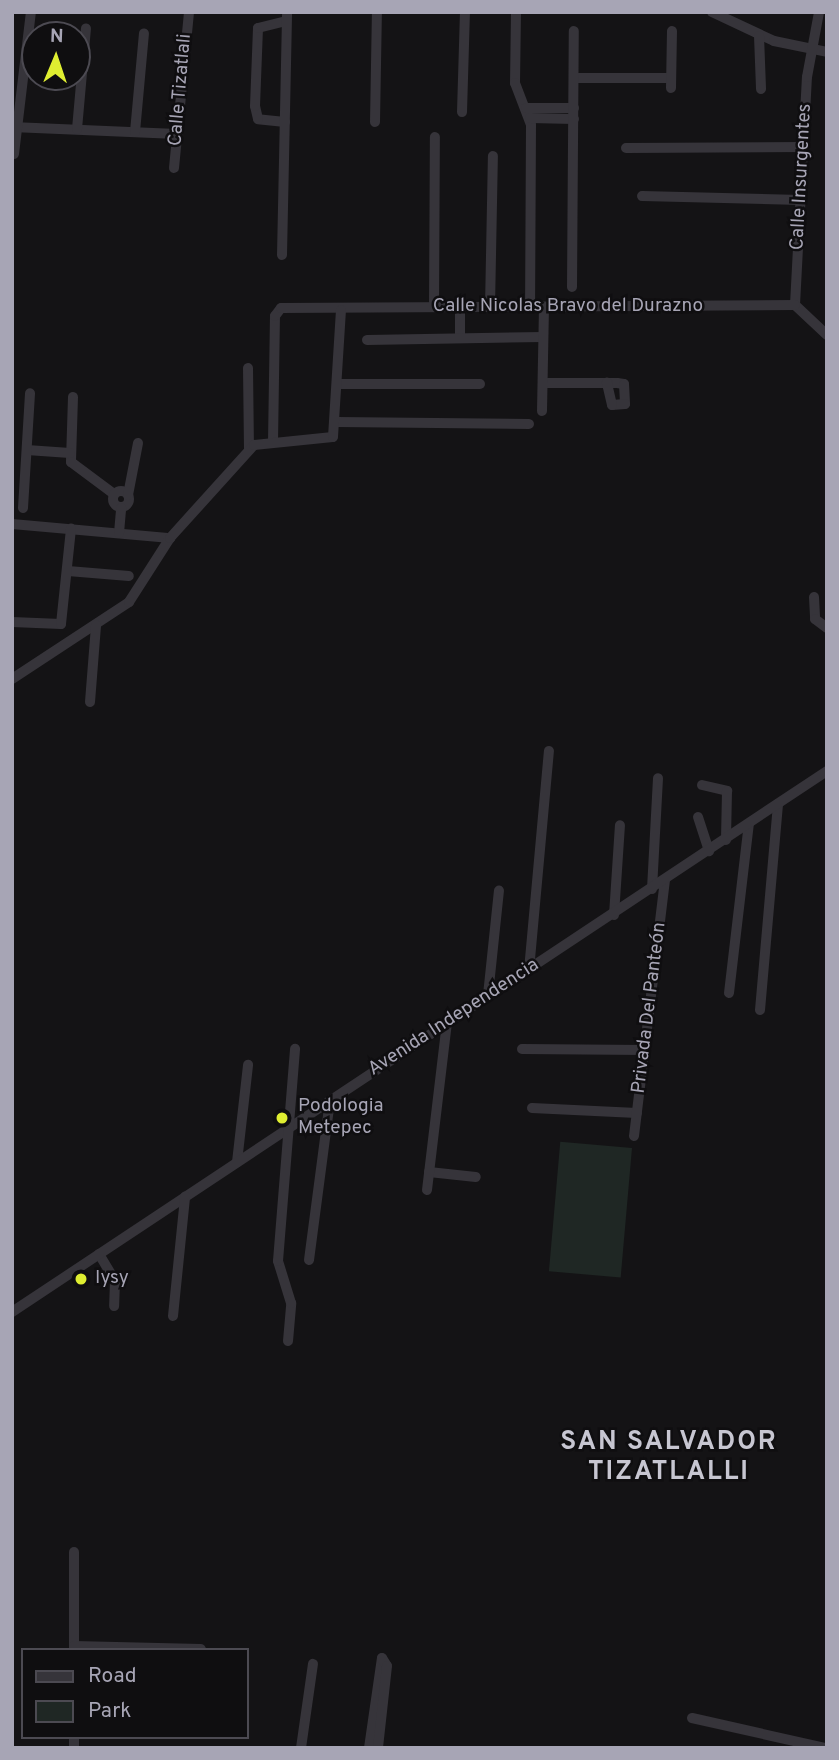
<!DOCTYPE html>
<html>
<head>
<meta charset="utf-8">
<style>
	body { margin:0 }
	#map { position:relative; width:839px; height:1760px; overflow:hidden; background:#141315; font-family:Overpass,sans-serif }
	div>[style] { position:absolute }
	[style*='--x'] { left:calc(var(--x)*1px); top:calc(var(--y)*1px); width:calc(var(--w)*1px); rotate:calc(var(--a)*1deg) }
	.green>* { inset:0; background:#1f2724; transform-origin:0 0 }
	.minor>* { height:10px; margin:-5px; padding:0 5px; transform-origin:5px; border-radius:5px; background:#36343a }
	.minor>.ring { margin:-5px; padding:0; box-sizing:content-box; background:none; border:10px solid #36343a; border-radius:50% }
	.dots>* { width:19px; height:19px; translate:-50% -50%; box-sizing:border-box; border:4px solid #0f0e10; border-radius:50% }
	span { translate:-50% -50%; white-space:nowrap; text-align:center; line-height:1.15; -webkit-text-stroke:5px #0f0e10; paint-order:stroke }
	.street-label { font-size:19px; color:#a7a5b5 }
	.poi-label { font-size:19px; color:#a7a5b5 }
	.left { translate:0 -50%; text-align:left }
	.district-label { font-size:26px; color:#c7c6d1; font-weight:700; letter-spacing:2px }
	.frame { position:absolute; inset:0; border:14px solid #a7a5b5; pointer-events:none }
	.legend { position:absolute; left:21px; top:1648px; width:228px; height:91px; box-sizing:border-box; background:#0f0e10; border:2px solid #4c4a52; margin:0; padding:9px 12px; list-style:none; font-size:21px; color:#a7a5b5 }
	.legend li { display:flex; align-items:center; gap:14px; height:35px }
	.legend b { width:35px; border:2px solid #4c4a52 }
	.north { position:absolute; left:21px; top:21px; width:70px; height:70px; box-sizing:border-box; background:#0f0e10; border:2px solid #4c4a52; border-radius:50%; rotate:2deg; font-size:19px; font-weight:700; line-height:28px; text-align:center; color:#a7a5b5 }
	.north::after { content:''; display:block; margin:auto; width:24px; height:32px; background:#dfee31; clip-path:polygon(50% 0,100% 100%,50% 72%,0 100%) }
</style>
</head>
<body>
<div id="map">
	<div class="green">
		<i style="left:632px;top:1148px;width:130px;height:72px;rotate:95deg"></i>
	</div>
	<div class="minor">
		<i style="--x:516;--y:12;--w:71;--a:90.8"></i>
		<i style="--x:515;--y:83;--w:45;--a:69.1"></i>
		<i style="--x:531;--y:125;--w:182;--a:90.3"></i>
		<i style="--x:712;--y:12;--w:68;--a:25.1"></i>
		<i style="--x:774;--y:41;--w:54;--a:11.7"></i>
		<i style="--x:759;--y:36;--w:53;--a:87.8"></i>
		<i style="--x:574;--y:78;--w:97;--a:0"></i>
		<i style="--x:671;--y:88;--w:57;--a:-89"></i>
		<i style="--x:526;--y:108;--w:48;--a:0"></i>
		<i style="--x:462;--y:112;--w:100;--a:-88.3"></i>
		<i style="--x:530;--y:118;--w:44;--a:1.3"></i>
		<i style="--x:285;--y:122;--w:27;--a:-174"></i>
		<i style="--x:258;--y:119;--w:13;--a:-103"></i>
		<i style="--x:255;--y:106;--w:78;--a:-87.8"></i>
		<i style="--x:258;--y:28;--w:29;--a:-14"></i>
		<i style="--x:375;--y:122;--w:110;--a:-89"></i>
		<i style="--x:12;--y:127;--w:165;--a:2.4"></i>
		<i style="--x:77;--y:129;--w:101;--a:-84.9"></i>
		<i style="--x:135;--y:132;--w:99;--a:-84.8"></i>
		<i style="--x:626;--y:148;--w:178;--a:-0.3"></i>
		<i style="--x:14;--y:154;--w:143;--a:-83.2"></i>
		<i style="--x:174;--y:168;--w:157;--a:-84.5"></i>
		<i style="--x:642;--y:196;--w:159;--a:1.4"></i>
		<i style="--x:282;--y:255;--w:243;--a:-88.8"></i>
		<i style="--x:572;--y:287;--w:256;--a:-89.6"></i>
		<i style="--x:795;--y:305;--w:228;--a:-87"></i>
		<i style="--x:807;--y:77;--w:66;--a:-79.5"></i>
		<i style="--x:795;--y:305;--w:44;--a:43.2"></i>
		<i style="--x:434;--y:307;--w:170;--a:-89.7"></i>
		<i style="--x:490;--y:307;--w:151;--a:-88.9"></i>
		<i style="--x:460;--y:338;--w:30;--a:-90"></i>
		<i style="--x:367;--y:340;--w:176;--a:-1"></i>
		<i style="--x:248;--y:368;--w:82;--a:89.3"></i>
		<i style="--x:543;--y:383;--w:74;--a:0"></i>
		<i style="--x:617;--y:383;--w:7;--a:8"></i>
		<i style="--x:624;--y:384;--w:20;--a:87"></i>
		<i style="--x:625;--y:404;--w:13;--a:176"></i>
		<i style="--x:612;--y:405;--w:23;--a:-103"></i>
		<i style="--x:338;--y:384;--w:142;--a:0"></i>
		<i style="--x:73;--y:397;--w:65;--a:91.8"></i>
		<i style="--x:71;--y:462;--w:54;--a:36.7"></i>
		<i style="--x:542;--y:411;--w:104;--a:-88.9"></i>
		<i style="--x:337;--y:422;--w:192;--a:0.6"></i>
		<i style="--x:273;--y:442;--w:126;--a:-89.1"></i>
		<i style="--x:275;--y:316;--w:10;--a:-53"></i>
		<i style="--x:281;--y:308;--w:514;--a:-0.33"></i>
		<i style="--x:27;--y:450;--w:43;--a:4"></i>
		<i class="ring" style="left:113px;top:491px;width:6px;height:6px"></i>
		<i style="--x:128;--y:495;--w:53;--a:-79.1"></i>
		<i style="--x:23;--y:508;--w:115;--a:-86.5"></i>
		<i style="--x:12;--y:524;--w:159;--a:5.1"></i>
		<i style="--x:119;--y:533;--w:25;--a:-85"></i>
		<i style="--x:68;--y:571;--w:61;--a:4.7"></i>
		<i style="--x:814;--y:597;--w:22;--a:87"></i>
		<i style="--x:815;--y:619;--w:15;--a:37"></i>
		<i style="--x:12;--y:622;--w:49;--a:2.3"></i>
		<i style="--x:61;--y:624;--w:96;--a:-84"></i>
		<i style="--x:12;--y:679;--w:140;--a:-33.3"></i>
		<i style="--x:129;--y:602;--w:76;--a:-57.4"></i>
		<i style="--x:170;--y:538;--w:125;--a:-47.9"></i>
		<i style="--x:254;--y:445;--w:79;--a:-5.8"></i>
		<i style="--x:333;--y:437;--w:127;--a:-86.4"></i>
		<i style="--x:90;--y:702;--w:77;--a:-85.5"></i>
		<i style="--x:702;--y:785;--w:26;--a:13"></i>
		<i style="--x:727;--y:791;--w:49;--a:91.2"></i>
		<i style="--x:698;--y:817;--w:36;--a:72"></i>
		<i style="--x:652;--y:889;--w:111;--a:-86.9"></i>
		<i style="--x:614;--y:915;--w:90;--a:-86.2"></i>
		<i style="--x:529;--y:970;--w:220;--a:-84.8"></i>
		<i style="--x:729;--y:993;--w:170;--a:-83.3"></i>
		<i style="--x:488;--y:995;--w:105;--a:-84"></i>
		<i style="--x:760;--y:1010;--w:207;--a:-85"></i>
		<i style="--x:522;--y:1049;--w:123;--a:0.5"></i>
		<i style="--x:532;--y:1108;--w:105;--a:2.7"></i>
		<i style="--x:634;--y:1136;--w:258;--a:-83.1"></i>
		<i style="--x:237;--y:1162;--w:98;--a:-83.5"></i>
		<i style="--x:429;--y:1172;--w:47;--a:6.1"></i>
		<i style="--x:427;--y:1190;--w:168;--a:-83.2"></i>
		<i style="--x:99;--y:1254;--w:31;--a:59"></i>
		<i style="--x:115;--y:1281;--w:25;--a:92"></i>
		<i style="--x:309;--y:1260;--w:161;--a:-82.5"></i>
		<i style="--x:12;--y:1312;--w:978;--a:-33.58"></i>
		<i style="--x:173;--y:1316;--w:120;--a:-84.2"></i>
		<i style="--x:288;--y:1341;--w:38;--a:-85"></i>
		<i style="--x:291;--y:1303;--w:44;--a:-107.2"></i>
		<i style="--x:278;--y:1261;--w:213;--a:-85.4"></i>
		<i style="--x:74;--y:1552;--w:98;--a:90"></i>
		<i style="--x:74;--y:1646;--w:127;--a:1.4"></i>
		<i style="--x:692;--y:1718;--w:136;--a:12.7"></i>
		<i style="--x:74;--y:1737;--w:11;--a:90"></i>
		<i style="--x:301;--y:1748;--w:85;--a:-81.9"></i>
		<i style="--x:369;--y:1748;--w:91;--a:-81.8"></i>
		<i style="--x:382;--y:1658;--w:9;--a:58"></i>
		<i style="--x:387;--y:1666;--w:82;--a:96.3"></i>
	</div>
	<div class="dots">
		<i style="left:282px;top:1118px;background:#dfee31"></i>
		<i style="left:81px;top:1279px;background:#dfee31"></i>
	</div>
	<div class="street-label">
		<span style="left:181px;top:90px;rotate:-85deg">Calle Tizatlali</span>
		<span style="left:802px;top:177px;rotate:-87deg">Calle Insurgentes</span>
		<span style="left:568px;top:307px">Calle Nicolas Bravo del Durazno</span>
		<span style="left:650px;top:1008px;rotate:-83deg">Privada Del Panteón</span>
		<span style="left:454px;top:1018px;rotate:-33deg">Avenida Independencia</span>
	</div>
	<div class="poi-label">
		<span class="left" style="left:298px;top:1118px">Podologia<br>Metepec</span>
		<span class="left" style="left:95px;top:1279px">Iysy</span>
	</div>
	<div class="district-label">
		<span style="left:669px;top:1458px">SAN SALVADOR<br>TIZATLALLI</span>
	</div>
	<div class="frame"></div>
	<ul class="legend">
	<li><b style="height:9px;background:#36343a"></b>Road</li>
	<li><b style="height:19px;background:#1f2724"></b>Park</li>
	</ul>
	<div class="north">N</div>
</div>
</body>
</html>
